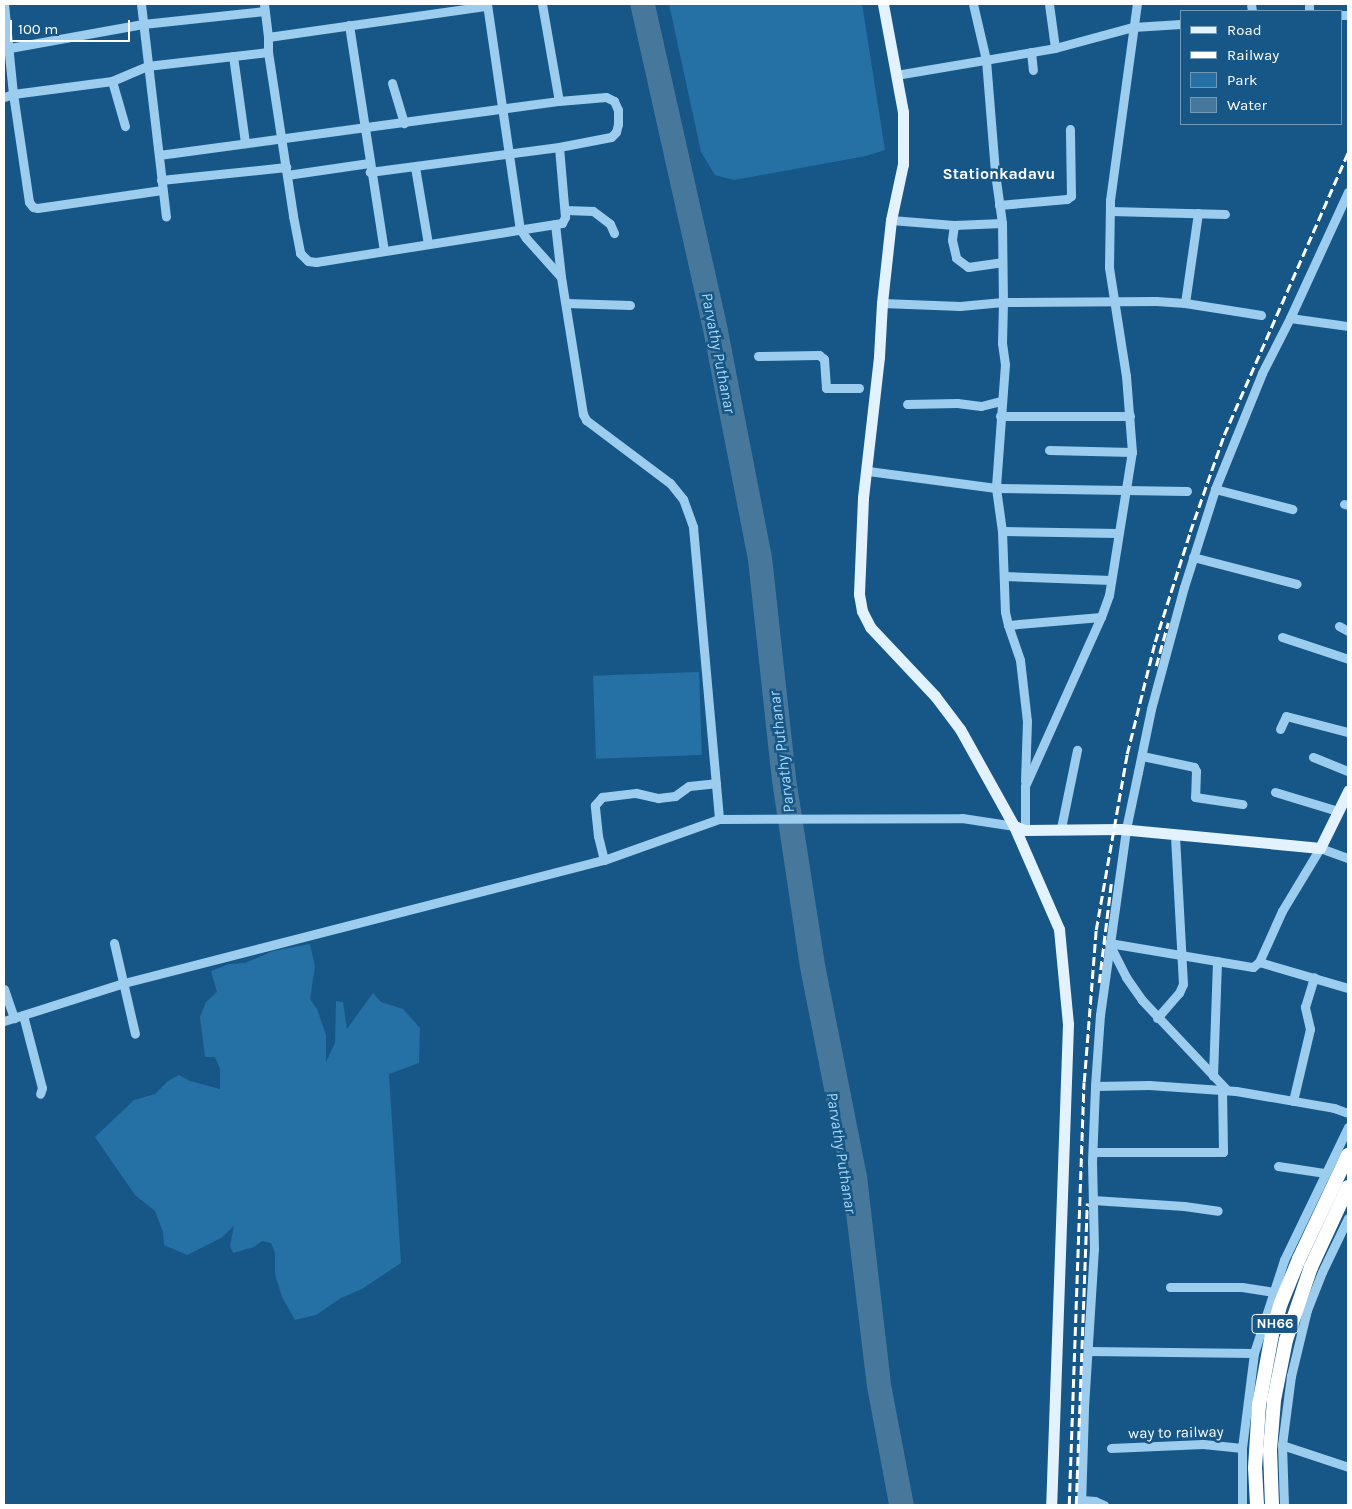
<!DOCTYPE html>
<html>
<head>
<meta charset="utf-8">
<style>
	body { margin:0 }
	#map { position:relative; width:1352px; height:1509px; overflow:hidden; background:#165787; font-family:Karla,sans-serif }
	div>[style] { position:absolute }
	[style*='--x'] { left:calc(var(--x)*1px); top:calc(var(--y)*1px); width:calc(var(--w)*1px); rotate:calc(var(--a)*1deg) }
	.green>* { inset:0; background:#2570a5; transform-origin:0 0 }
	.water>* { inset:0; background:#47779b }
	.minor>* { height:9px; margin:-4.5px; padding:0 4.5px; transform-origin:4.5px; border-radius:4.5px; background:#9ccdee }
	.major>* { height:11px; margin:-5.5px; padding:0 5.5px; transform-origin:5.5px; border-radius:5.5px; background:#e3f2ff }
	.highway>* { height:14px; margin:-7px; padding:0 7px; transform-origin:7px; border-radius:7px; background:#fff }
	.rail>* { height:2.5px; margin-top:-1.25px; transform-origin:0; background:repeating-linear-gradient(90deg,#fff 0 9px,transparent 0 13px) }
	span { translate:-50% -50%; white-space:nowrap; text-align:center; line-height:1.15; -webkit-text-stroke:5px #165787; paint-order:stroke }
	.shield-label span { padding:1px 4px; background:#165787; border:1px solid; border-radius:4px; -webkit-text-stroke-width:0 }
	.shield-label { font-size:14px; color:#fff; font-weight:700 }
	.street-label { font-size:15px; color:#fff }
	.neighbourhood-label { font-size:16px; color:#fff; font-weight:700 }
	.water-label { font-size:16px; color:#a8d6f6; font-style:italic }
	.frame { position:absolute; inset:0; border:5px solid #fff; pointer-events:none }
	.legend { position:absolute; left:1180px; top:10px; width:162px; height:115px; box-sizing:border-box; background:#165787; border:1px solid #739ab7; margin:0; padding:6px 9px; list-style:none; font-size:15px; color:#fff }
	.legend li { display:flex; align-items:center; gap:10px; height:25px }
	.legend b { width:25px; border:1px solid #739ab7 }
	.scale { position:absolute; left:10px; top:20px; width:120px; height:22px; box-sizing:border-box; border:2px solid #fff; border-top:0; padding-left:6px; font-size:15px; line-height:18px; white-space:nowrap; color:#fff; -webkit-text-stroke:4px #165787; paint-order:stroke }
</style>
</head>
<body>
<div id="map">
	<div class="green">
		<i style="clip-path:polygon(669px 4px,862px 4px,885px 150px,866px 156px,734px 180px,715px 175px,701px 152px)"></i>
		<i style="left:699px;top:672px;width:83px;height:106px;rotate:88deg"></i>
		<i style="clip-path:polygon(310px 944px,315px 967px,310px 999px,317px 1009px,326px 1035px,326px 1062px,335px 1043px,336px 1001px,343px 1002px,347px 1029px,373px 993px,381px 1002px,403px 1009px,420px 1028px,419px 1063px,389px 1074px,401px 1263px,362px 1289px,341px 1298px,316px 1315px,295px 1320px,282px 1297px,275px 1274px,275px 1253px,271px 1243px,262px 1241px,254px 1247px,233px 1253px,230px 1246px,234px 1226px,221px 1238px,187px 1255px,164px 1245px,163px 1232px,155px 1211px,135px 1195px,95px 1137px,134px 1100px,155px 1094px,168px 1081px,179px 1075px,190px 1081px,220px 1089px,220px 1069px,215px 1057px,205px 1057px,200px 1017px,206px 1002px,217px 992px,211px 971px,229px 964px,245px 963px,273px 951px)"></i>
	</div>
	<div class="water">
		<i style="clip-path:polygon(630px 4px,655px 4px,727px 325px,772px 557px,796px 778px,825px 964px,867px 1176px,891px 1384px,914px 1505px,889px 1505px,867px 1387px,842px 1180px,800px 968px,772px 781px,748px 560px,703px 330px)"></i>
	</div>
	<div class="minor">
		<i style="--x:141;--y:4;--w:214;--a:83.3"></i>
		<i style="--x:264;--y:4;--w:33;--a:83"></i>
		<i style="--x:268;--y:37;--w:15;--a:90"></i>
		<i style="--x:268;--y:52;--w:166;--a:81.3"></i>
		<i style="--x:293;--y:216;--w:38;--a:79"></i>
		<i style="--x:300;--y:253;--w:11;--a:45"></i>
		<i style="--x:308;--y:261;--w:8;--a:7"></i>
		<i style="--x:316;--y:262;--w:249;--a:-9"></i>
		<i style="--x:562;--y:223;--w:7;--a:-63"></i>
		<i style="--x:565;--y:217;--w:70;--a:-94.9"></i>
		<i style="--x:487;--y:4;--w:227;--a:81.7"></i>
		<i style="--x:520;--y:229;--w:11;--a:56"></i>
		<i style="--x:526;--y:238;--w:52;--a:48.1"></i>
		<i style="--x:561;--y:277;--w:139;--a:80.9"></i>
		<i style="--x:583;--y:414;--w:7;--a:63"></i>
		<i style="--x:586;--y:420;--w:105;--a:36.9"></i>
		<i style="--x:670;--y:483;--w:21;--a:51"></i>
		<i style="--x:683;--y:499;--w:30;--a:70"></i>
		<i style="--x:693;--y:527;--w:293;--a:84.9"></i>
		<i style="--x:542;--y:4;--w:98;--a:80.1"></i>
		<i style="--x:973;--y:4;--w:57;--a:76.9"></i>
		<i style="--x:986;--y:60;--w:113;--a:85.4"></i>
		<i style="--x:995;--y:173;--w:50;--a:82"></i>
		<i style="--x:1002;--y:223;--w:79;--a:89.3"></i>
		<i style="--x:1003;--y:302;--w:153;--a:-0.4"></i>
		<i style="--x:1156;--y:301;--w:29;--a:4"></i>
		<i style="--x:1185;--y:303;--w:77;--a:9"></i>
		<i style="--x:1049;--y:4;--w:44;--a:82.2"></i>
		<i style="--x:1251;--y:4;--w:7;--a:82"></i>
		<i style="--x:1309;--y:4;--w:7;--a:90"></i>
		<i style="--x:1341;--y:15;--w:7;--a:0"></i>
		<i style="--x:349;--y:25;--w:228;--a:81.2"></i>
		<i style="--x:268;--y:37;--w:221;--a:-8.1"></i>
		<i style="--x:4;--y:49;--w:141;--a:-10.2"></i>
		<i style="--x:143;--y:24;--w:122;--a:-6.1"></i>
		<i style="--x:1031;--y:52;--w:18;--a:84"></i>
		<i style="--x:233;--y:56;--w:88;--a:82.1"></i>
		<i style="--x:896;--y:75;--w:161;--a:-9.6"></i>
		<i style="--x:1055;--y:48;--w:81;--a:-15.1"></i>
		<i style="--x:1133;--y:27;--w:48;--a:-3.6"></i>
		<i style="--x:112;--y:81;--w:47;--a:73.9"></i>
		<i style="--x:392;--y:83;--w:42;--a:73.3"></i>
		<i style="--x:4;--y:97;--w:9;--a:-18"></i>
		<i style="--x:13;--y:94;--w:90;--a:-95.7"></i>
		<i style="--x:159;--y:155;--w:404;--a:-7.7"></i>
		<i style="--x:559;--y:101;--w:47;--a:-4.9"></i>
		<i style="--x:606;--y:97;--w:9;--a:27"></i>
		<i style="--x:614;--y:101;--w:10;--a:66"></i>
		<i style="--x:618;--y:110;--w:14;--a:90"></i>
		<i style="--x:618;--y:124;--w:8;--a:104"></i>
		<i style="--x:616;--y:132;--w:7;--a:135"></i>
		<i style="--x:611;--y:137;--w:53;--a:169.1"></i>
		<i style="--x:559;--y:147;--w:191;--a:172.5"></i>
		<i style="--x:415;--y:167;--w:78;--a:80.4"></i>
		<i style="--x:287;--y:175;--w:83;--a:-8.3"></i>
		<i style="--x:161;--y:180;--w:126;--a:-5.9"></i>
		<i style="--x:162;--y:190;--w:126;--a:171.8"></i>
		<i style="--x:37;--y:208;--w:4;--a:-166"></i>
		<i style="--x:33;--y:207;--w:6;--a:-129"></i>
		<i style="--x:29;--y:202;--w:109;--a:-98.4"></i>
		<i style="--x:13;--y:94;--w:100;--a:-7.5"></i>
		<i style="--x:112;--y:81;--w:38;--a:-23"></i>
		<i style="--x:147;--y:66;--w:122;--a:-6.6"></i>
		<i style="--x:999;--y:205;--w:68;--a:-5"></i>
		<i style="--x:1067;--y:199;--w:5;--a:-37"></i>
		<i style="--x:1071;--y:196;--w:67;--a:-90.9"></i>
		<i style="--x:565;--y:210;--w:28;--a:2"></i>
		<i style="--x:593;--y:211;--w:21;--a:37"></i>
		<i style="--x:610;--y:224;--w:10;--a:66"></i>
		<i style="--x:1110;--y:211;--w:115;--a:1.5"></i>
		<i style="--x:891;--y:220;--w:63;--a:4.5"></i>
		<i style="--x:954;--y:225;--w:48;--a:-2.4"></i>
		<i style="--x:555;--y:224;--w:53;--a:83.5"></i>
		<i style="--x:954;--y:225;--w:15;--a:98"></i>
		<i style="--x:952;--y:240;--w:18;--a:77"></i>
		<i style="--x:956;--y:258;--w:15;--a:37"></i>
		<i style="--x:968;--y:267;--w:34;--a:-8"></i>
		<i style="--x:566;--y:303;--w:64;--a:1.8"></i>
		<i style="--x:882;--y:303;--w:78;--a:2.2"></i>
		<i style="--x:960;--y:306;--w:43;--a:-5.3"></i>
		<i style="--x:1003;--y:302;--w:41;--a:91.4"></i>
		<i style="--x:1002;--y:343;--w:21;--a:82"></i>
		<i style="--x:1005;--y:364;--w:124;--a:94.2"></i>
		<i style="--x:996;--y:488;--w:43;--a:82.1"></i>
		<i style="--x:1002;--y:531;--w:81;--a:87.9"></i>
		<i style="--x:1005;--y:612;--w:13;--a:77"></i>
		<i style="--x:1008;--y:625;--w:37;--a:71"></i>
		<i style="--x:1020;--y:660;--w:61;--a:83.5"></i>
		<i style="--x:1027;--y:721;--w:60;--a:91.9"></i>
		<i style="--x:1185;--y:303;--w:91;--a:-81.8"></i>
		<i style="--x:1290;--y:318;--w:59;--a:7.9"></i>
		<i style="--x:758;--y:356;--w:61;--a:-0.9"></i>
		<i style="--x:819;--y:355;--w:6;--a:39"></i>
		<i style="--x:824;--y:359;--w:29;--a:86"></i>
		<i style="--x:826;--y:388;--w:33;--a:0"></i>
		<i style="--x:907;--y:404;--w:50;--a:-1.1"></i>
		<i style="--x:957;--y:403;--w:24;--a:7"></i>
		<i style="--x:981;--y:406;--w:21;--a:-14"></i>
		<i style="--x:1000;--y:416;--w:130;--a:0"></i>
		<i style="--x:1049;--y:450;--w:83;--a:1.4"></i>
		<i style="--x:868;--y:471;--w:129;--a:7.6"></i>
		<i style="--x:996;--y:488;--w:191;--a:0.9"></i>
		<i style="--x:1215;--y:489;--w:80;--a:14.6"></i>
		<i style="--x:1344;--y:504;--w:4;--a:14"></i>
		<i style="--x:1002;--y:531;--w:115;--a:1"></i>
		<i style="--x:1193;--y:557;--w:107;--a:14.6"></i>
		<i style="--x:1004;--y:576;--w:107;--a:2.1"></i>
		<i style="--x:1008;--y:625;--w:93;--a:-4.9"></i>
		<i style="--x:1339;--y:626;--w:10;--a:29"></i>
		<i style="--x:1282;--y:637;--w:70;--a:18.4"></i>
		<i style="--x:1280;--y:729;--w:14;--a:-65"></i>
		<i style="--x:1286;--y:716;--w:64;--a:14.5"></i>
		<i style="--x:1142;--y:756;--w:53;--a:11.9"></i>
		<i style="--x:1194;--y:767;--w:4;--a:63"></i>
		<i style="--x:1196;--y:771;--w:26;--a:92"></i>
		<i style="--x:1195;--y:797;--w:48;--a:8.5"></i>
		<i style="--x:1313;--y:757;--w:38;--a:22"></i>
		<i style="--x:1275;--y:792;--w:66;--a:16.8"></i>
		<i style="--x:1061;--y:828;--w:80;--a:-78.4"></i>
		<i style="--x:1025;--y:830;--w:44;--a:-90"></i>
		<i style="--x:1025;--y:786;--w:185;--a:-65.8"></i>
		<i style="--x:1101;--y:617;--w:23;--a:-70"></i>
		<i style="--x:1109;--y:595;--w:145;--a:-80.9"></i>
		<i style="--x:1132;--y:452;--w:76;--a:-94.5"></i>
		<i style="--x:1126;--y:376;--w:110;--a:-98.9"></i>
		<i style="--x:1109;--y:267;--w:67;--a:-89.1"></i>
		<i style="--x:1110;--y:200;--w:198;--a:-82.2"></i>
		<i style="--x:604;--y:860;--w:25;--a:-104"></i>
		<i style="--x:598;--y:836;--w:31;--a:-96"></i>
		<i style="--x:595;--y:805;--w:11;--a:-49"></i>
		<i style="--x:602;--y:797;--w:34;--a:-7"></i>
		<i style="--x:636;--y:793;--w:23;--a:13"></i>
		<i style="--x:658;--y:798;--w:17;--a:-7"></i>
		<i style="--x:675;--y:796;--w:17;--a:-36"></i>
		<i style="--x:689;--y:786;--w:27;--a:-6"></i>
		<i style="--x:114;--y:943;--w:93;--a:77"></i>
		<i style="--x:1259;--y:962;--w:93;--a:16.3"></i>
		<i style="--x:4;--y:989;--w:31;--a:71"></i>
		<i style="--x:23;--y:1015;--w:75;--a:75.4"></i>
		<i style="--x:42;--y:1088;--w:6;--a:108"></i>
		<i style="--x:1157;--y:1018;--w:33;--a:-49"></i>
		<i style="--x:1179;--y:993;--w:10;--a:-66"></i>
		<i style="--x:1183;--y:984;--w:150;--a:-93.1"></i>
		<i style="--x:4;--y:1021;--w:126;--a:-17.6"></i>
		<i style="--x:124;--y:983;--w:496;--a:-14.4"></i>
		<i style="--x:604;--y:860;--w:122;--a:-19.6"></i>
		<i style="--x:719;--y:819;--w:243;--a:-0.2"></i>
		<i style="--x:962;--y:818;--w:53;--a:8.7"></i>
		<i style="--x:1213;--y:1076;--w:115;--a:-88"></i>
		<i style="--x:1095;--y:1086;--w:54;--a:-1.1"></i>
		<i style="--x:1149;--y:1085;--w:87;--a:3.9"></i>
		<i style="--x:1236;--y:1091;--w:99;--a:9.8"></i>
		<i style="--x:1334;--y:1108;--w:15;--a:20"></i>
		<i style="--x:1227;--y:1090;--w:124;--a:-133.4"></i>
		<i style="--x:1142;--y:1000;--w:28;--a:-125"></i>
		<i style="--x:1126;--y:977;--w:38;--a:-117"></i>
		<i style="--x:1109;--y:943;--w:146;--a:9.5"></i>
		<i style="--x:1253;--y:967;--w:8;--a:-40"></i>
		<i style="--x:1259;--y:962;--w:56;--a:-65.7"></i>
		<i style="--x:1282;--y:911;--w:74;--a:-58.9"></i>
		<i style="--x:1320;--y:848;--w:30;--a:20"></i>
		<i style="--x:1293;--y:1101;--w:74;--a:-76.7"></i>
		<i style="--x:1310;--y:1029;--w:23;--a:-103"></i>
		<i style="--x:1305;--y:1007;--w:31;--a:-73"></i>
		<i style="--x:1093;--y:1152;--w:130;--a:0"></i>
		<i style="--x:1223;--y:1152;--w:62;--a:-90.9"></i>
		<i style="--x:1278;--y:1166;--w:48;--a:8.5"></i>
		<i style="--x:1093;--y:1200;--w:91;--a:3.8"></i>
		<i style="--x:1184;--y:1206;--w:34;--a:8"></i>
		<i style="--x:1170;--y:1287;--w:72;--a:0"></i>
		<i style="--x:1242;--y:1287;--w:31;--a:9"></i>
		<i style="--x:1088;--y:1351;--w:166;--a:0.7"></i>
		<i style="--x:1282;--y:1445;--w:70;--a:18.4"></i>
		<i style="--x:1111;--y:1448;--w:92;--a:-2.5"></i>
		<i style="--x:1203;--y:1444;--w:39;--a:6"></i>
		<i style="--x:1082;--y:1500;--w:13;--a:4"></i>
		<i style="--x:1095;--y:1501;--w:10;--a:24"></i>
		<i style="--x:1081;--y:1505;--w:98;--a:-88.2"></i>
		<i style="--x:1084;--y:1407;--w:158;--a:-86.4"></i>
		<i style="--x:1094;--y:1249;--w:87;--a:-91.3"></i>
		<i style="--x:1092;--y:1162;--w:76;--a:-87.7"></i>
		<i style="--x:1095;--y:1086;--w:71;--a:-86"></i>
		<i style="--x:1100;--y:1015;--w:188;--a:-82"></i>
		<i style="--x:1126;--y:829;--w:58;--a:-78.1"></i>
		<i style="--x:1138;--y:772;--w:64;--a:-78.3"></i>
		<i style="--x:1151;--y:709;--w:126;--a:-74.9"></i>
		<i style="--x:1184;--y:587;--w:103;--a:-72.4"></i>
		<i style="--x:1215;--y:489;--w:125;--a:-67.9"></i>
		<i style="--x:1262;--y:373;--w:62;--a:-63"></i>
		<i style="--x:1290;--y:318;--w:139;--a:-65.3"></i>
		<i style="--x:1242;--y:1505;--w:57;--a:-90"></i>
		<i style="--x:1242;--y:1448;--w:96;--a:-82.8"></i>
		<i style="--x:1254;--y:1353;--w:98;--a:-72.1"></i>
		<i style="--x:1284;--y:1260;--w:148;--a:-64.3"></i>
		<i style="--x:1284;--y:1505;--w:60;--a:-91.9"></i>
		<i style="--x:1282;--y:1445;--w:70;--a:-82.6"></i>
		<i style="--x:1291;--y:1376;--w:68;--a:-76.4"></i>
		<i style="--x:1307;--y:1310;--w:41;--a:-68.5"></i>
		<i style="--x:1322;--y:1272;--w:60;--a:-64.3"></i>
	</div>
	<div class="major">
		<i style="--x:883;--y:4;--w:110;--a:79.5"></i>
		<i style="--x:903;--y:112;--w:52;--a:90"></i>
		<i style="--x:903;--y:164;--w:57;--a:102.1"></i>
		<i style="--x:891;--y:220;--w:83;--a:96.2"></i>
		<i style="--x:882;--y:303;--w:54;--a:93.2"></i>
		<i style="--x:879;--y:357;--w:142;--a:96.5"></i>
		<i style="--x:863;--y:498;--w:96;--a:92.4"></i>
		<i style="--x:859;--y:594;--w:17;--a:80"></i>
		<i style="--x:862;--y:611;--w:18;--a:63"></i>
		<i style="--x:870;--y:627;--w:95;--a:46.7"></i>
		<i style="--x:935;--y:696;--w:41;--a:52.9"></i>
		<i style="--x:960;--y:729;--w:111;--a:60.9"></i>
		<i style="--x:1014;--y:826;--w:112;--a:66.4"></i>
		<i style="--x:1059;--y:929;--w:95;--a:84.6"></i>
		<i style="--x:1068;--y:1024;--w:481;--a:92"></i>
		<i style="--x:1014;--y:826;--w:12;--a:20"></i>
		<i style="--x:1025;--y:830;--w:95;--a:-0.6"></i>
		<i style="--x:1120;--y:829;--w:201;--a:5.4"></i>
		<i style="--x:1320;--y:848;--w:64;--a:-63.8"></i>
	</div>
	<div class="highway">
		<i style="--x:1257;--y:1505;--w:37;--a:-93"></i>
		<i style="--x:1255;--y:1468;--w:63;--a:-86.4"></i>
		<i style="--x:1259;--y:1405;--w:72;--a:-79.6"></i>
		<i style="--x:1272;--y:1334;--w:32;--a:-74"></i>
		<i style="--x:1281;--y:1303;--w:48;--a:-67.8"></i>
		<i style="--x:1299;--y:1259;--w:115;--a:-64.8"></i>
		<i style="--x:1272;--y:1505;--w:55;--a:-92.1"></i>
		<i style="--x:1270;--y:1450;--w:50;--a:-85.4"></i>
		<i style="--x:1274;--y:1400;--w:61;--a:-78.7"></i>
		<i style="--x:1286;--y:1340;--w:77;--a:-71.1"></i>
		<i style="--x:1311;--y:1267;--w:88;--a:-65.2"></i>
	</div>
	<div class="rail">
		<i style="--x:1156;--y:666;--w:45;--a:-74.4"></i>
		<i style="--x:1099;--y:983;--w:100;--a:-83.1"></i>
		<i style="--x:1069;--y:1505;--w:423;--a:-88"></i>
		<i style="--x:1084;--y:1082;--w:152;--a:-85.5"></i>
		<i style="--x:1096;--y:930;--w:179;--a:-80"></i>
		<i style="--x:1127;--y:754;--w:115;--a:-76"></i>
		<i style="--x:1155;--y:642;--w:115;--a:-72.3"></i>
		<i style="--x:1190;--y:532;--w:103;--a:-70.7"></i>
		<i style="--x:1224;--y:435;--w:309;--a:-66.3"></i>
		<i style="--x:1076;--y:1505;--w:302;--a:-87.9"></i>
	</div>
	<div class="shield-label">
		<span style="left:1275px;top:1324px">NH66</span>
	</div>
	<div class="street-label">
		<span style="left:1176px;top:1433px;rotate:-1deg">way to railway</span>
	</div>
	<div class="neighbourhood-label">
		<span style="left:999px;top:174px">Stationkadavu</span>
	</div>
	<div class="water-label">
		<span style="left:718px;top:353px;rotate:79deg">Parvathy Puthanar</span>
		<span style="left:782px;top:752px;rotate:-97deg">Parvathy Puthanar</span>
		<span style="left:841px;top:1153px;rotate:81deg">Parvathy Puthanar</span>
	</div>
	<div class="frame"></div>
	<ul class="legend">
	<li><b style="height:6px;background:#e3f2ff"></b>Road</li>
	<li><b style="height:6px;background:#fff"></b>Railway</li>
	<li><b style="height:14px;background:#2570a5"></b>Park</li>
	<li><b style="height:14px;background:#47779b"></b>Water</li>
	</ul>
	<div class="scale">100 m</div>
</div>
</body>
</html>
